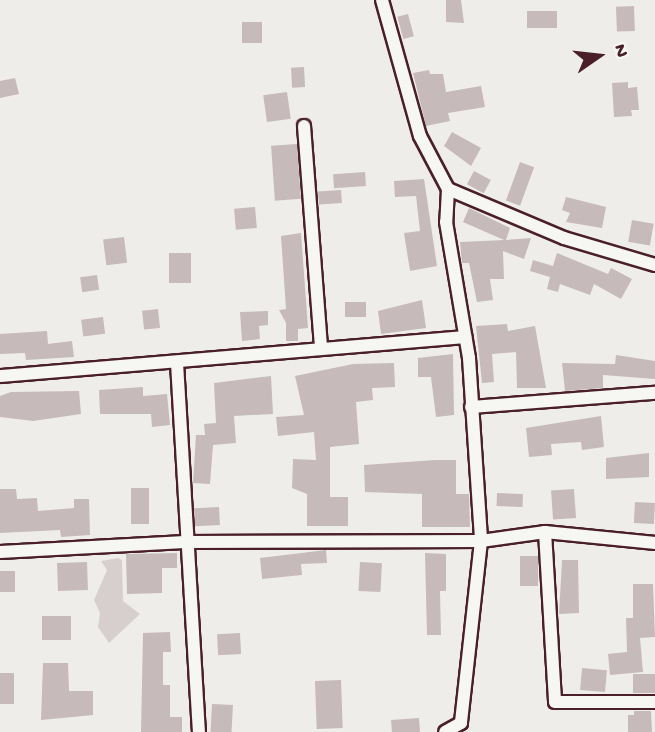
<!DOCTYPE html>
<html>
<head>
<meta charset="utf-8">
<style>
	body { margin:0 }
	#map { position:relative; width:655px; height:732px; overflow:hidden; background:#efedea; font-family:"Gochi Hand",sans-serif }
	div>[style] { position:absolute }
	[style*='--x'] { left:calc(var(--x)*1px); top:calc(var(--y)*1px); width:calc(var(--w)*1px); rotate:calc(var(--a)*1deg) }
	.green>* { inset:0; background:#d7cfce }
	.building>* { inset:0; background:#c6babb; transform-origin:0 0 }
	.roads { filter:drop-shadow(2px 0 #4a1f2b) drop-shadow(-2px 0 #4a1f2b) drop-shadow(0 2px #4a1f2b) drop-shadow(0 -2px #4a1f2b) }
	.minor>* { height:12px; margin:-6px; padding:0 6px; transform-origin:6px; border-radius:6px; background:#f6f6f2 }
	span { translate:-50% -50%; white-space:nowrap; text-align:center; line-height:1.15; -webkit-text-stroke:6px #f6f6f2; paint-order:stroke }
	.north { position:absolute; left:564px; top:21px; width:70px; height:70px; -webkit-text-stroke:5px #f6f6f2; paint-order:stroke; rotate:76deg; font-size:19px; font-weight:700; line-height:28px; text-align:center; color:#4a1f2b }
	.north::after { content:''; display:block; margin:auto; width:24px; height:32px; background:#4a1f2b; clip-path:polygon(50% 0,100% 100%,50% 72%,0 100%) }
</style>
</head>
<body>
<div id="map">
	<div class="green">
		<i style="clip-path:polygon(118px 558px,122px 560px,123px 601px,140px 614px,109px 643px,98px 627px,100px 613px,94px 600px,107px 570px,101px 561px)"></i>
	</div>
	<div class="building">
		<i style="clip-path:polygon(446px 0,461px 0,464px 23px,446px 22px)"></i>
		<i style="left:634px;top:6px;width:25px;height:18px;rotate:88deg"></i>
		<i style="left:557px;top:11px;width:17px;height:30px;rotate:90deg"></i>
		<i style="left:408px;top:14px;width:23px;height:11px;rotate:75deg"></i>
		<i style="left:262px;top:22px;width:21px;height:20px;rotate:90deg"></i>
		<i style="left:304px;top:67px;width:20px;height:13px;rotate:87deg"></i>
		<i style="clip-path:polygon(429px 70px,430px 74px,443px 74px,446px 92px,481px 86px,485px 107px,448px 113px,450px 121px,426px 126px,413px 73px)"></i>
		<i style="clip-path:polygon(15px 78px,19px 94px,0 98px,0 81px)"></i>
		<i style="clip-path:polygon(628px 82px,628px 88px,637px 87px,639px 110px,631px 110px,632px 116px,614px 117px,612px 83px)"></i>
		<i style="left:287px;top:92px;width:27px;height:24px;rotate:82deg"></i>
		<i style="clip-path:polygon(452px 132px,481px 148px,471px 166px,444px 146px)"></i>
		<i style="left:297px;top:144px;width:55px;height:26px;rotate:86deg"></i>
		<i style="left:520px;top:162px;width:15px;height:41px;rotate:20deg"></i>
		<i style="left:474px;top:171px;width:19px;height:15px;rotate:28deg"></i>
		<i style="left:365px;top:172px;width:14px;height:32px;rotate:86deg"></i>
		<i style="clip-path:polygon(424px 179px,437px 266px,410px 271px,404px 233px,420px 231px,416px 196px,395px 197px,394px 181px)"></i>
		<i style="left:341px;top:190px;width:13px;height:23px;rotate:86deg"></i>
		<i style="clip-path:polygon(566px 197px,606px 207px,602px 228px,566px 222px,570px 213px,562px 210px)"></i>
		<i style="left:255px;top:207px;width:21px;height:21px;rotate:85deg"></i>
		<i style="clip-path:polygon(469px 208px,510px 228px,506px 240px,531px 238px,524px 259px,503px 251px,504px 279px,490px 279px,493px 300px,477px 302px,469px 263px,462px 263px,460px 242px,504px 240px,463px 222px)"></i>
		<i style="left:632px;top:220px;width:22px;height:22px;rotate:10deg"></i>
		<i style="clip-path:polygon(301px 233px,308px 328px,298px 329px,298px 341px,286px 341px,286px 323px,279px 310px,286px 309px,281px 236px)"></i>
		<i style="left:124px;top:237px;width:26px;height:21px;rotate:83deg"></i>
		<i style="left:169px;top:253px;width:22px;height:30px"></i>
		<i style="clip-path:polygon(557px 253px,608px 274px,611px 268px,632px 279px,621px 299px,594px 284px,590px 295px,560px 284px,558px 292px,547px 289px,550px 277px,530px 271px,533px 260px,553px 266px)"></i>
		<i style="left:97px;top:275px;width:15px;height:17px;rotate:82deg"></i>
		<i style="clip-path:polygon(422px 300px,426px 328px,381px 334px,378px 311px)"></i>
		<i style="left:366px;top:302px;width:15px;height:21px;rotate:90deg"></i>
		<i style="left:158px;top:309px;width:19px;height:16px;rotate:84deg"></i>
		<i style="clip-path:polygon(268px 311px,268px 325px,259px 326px,260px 339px,242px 341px,240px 312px)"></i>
		<i style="left:103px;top:317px;width:17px;height:22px;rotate:83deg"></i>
		<i style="clip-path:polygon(507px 324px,508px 331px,535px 326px,546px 388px,517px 388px,516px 352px,492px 354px,494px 382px,482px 383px,476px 326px)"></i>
		<i style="clip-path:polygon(47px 331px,48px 344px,72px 341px,74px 357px,26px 360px,25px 353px,0 354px,0 334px)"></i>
		<i style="clip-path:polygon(453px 354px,454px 415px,436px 417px,431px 377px,418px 377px,418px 358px)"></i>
		<i style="clip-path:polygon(616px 355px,655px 361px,655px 379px,603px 375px,603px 388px,565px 391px,562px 363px,615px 364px)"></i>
		<i style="clip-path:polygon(394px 363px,395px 387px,372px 388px,373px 400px,356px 402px,359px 444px,330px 447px,330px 497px,348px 497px,348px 526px,307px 526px,307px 494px,292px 488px,293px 459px,316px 460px,314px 432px,278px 436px,276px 417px,304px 415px,295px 376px,353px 364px)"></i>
		<i style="clip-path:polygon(271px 376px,273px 414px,234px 416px,236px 443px,213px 445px,210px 484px,193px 483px,196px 435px,205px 435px,204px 424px,216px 423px,214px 383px)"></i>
		<i style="clip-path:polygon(143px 387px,143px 396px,167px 394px,170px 425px,152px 427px,151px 414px,100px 414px,99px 390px)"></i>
		<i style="clip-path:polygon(79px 391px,81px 414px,33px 421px,0 417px,0 396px,11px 392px)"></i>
		<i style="clip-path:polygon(601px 416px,604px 447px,582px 450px,581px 442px,551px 444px,552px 455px,529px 457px,526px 428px)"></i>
		<i style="clip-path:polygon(649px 453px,649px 477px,606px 479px,606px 458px)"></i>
		<i style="clip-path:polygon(435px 460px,456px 460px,456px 494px,469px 494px,470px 527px,422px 527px,422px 494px,365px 492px,364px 465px)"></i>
		<i style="left:131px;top:488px;width:18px;height:36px"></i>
		<i style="clip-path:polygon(0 489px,16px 489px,17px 499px,37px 498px,38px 511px,74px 508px,74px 499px,89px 499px,90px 535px,61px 537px,60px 530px,0 533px)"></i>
		<i style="left:574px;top:489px;width:29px;height:23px;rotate:86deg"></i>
		<i style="left:497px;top:493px;width:26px;height:13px;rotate:2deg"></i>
		<i style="left:635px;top:502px;width:20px;height:21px;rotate:3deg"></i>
		<i style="left:219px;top:507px;width:18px;height:25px;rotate:87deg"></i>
		<i style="clip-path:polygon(326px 550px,327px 563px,301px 564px,302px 575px,262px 579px,260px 558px)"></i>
		<i style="clip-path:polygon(177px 553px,177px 568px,162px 568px,162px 593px,127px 594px,126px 554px)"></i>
		<i style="clip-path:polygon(425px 553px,446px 554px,446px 591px,440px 591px,441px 635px,427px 635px)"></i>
		<i style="left:538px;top:556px;width:30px;height:18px;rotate:90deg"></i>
		<i style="clip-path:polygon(562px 560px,578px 560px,579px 613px,559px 614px)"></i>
		<i style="left:87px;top:562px;width:28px;height:30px;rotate:88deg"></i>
		<i style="left:360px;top:562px;width:22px;height:29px;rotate:3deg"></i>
		<i style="left:0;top:571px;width:15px;height:21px"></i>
		<i style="clip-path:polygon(633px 584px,653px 584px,655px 637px,640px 638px,643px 672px,610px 675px,608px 654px,627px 652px,626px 618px,633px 618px)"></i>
		<i style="left:71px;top:616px;width:24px;height:29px;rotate:90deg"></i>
		<i style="clip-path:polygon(170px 632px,171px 652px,163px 652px,163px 685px,170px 685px,170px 717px,182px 717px,182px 732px,141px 732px,143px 633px)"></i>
		<i style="left:240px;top:633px;width:21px;height:23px;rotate:87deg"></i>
		<i style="clip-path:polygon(43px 663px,68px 663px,69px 691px,93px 691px,93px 715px,41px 720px)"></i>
		<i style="left:582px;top:668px;width:25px;height:22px;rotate:5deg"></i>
		<i style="left:0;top:673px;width:14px;height:31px"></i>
		<i style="left:633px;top:674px;width:22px;height:19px"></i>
		<i style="left:341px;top:680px;width:48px;height:26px;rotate:88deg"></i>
		<i style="left:212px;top:704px;width:21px;height:28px;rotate:3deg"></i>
		<i style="clip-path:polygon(634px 711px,651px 711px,652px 732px,628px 732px,628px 715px,634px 715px)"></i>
		<i style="left:419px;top:718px;width:14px;height:28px;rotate:86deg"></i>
	</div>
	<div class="roads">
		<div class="minor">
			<i style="--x:382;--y:0;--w:141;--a:74.4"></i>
			<i style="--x:420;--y:136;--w:60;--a:62.2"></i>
			<i style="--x:448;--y:189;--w:33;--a:93"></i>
			<i style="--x:446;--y:222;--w:138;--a:80.4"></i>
			<i style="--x:469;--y:358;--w:183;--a:86.2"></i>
			<i style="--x:481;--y:541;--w:183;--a:96.3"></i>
			<i style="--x:461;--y:723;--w:18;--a:151"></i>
			<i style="--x:304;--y:126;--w:223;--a:85.6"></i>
			<i style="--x:448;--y:189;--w:126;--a:22.9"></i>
			<i style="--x:564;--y:238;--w:95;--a:16.5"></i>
			<i style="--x:177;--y:363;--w:370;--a:86.6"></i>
			<i style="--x:0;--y:376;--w:467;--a:-4.8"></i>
			<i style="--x:471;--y:407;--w:185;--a:-4.4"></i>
			<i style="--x:545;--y:532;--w:170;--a:86.6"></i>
			<i style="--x:555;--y:702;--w:100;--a:0"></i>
			<i style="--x:0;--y:552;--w:185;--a:-3.1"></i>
			<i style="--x:185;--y:542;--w:296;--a:-0.2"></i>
			<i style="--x:481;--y:541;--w:65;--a:-8"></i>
			<i style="--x:545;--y:532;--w:111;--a:5.7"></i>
		</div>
	</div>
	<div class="north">N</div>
</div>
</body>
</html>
